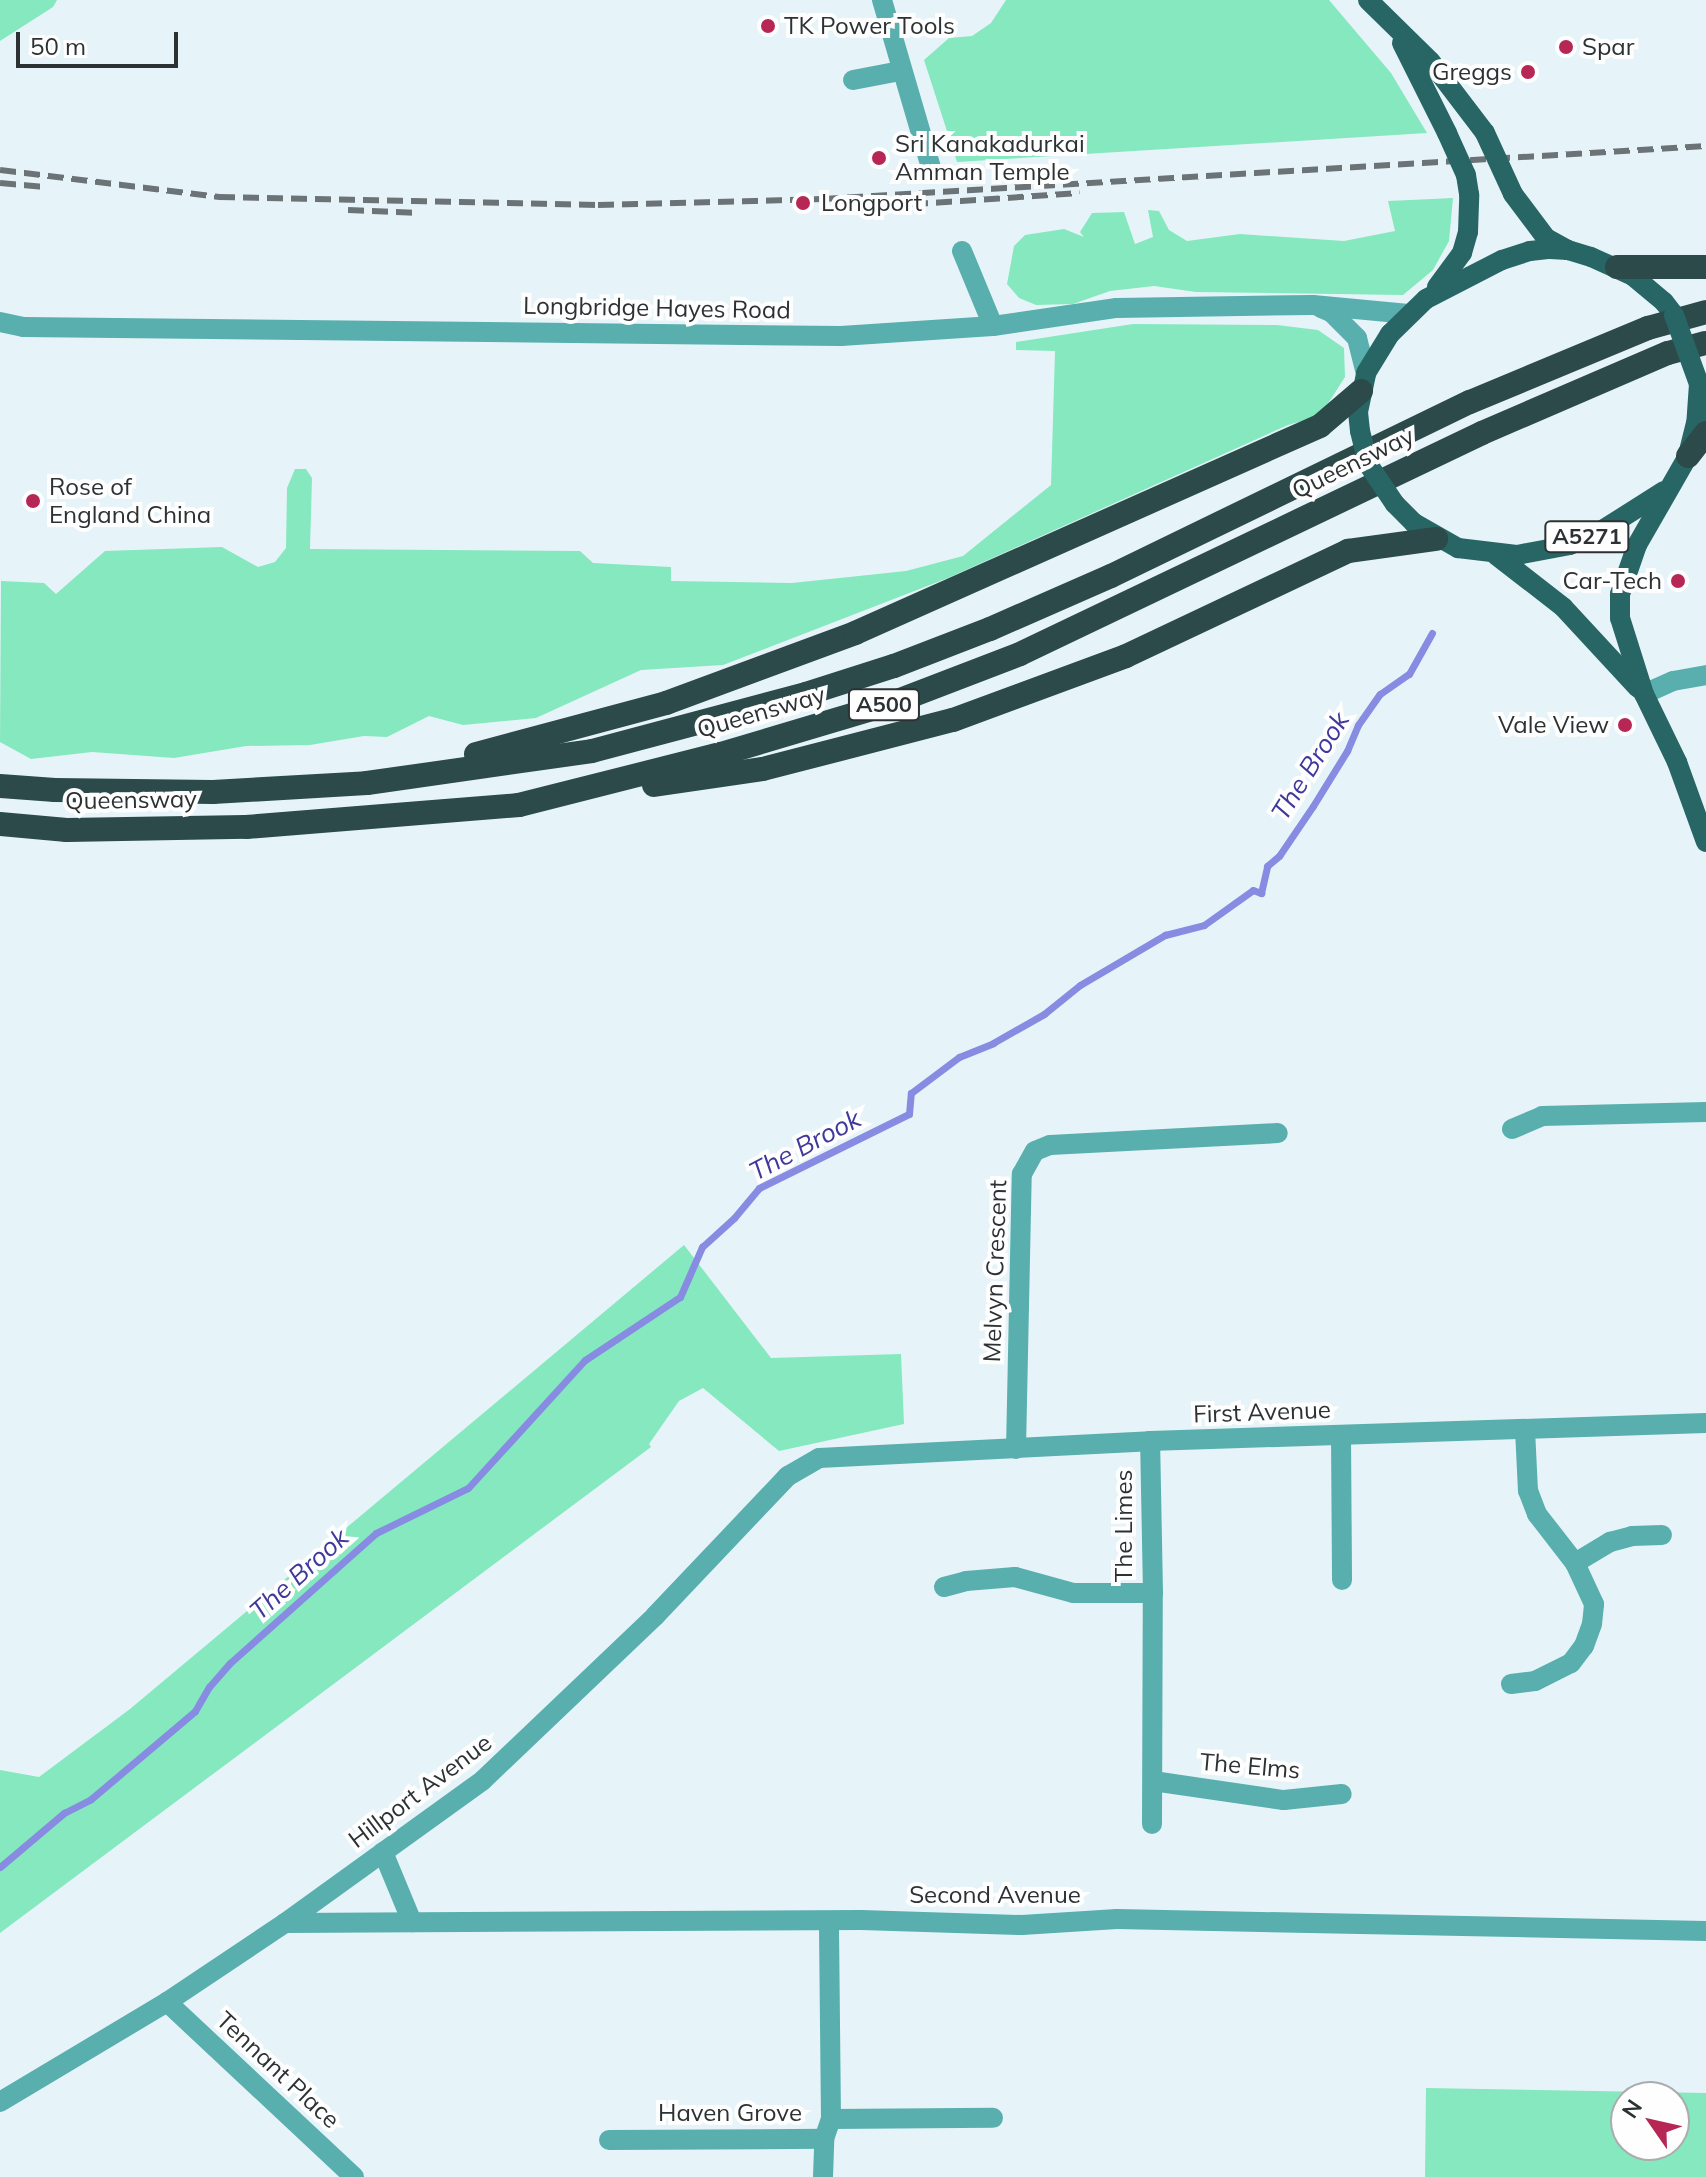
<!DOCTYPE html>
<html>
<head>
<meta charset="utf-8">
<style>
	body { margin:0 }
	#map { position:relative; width:1706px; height:2177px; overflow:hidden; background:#e6f4f9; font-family:Mulish,sans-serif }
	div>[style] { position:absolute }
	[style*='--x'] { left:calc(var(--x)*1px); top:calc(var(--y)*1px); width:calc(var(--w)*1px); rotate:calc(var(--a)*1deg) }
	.green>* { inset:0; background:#86e8be }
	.stream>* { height:7px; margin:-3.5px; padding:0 3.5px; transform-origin:3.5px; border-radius:3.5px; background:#878be1 }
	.minor>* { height:20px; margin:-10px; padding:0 10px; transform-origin:10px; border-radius:10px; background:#59afad }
	.major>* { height:20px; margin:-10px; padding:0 10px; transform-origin:10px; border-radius:10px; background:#286665 }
	.highway>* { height:24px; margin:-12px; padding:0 12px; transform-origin:12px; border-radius:12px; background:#2b4a49 }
	.rail>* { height:6px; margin-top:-3px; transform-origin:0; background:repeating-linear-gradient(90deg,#6b7376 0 16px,transparent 0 24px) }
	.major-bridge>* { height:20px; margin:-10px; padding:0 10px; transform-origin:10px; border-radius:10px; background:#286665 }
	.dots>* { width:22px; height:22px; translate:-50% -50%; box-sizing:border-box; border:4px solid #fefefe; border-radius:50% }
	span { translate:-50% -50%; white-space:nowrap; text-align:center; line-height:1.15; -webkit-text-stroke:8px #fefefe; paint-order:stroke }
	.shield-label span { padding:2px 6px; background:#fefefe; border:2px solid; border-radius:6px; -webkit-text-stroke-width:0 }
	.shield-label { font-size:22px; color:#2c3133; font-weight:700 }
	.poi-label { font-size:24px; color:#2c3133 }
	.left { translate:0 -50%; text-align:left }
	.right { translate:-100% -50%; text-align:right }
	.street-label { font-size:24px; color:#2c3133 }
	.water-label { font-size:26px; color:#3f389b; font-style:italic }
	.north { position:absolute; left:1610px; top:2081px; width:80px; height:80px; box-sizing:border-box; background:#fefefe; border:2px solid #aaacad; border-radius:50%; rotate:304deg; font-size:22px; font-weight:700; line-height:32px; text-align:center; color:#2c3133 }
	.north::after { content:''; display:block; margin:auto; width:28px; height:36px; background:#b62755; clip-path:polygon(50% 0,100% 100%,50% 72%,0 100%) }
	.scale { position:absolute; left:16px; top:32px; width:162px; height:36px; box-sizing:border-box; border:4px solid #2c3133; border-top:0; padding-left:10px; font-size:24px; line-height:28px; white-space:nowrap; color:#2c3133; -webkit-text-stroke:6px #fefefe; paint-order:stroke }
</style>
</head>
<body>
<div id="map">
	<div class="green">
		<i style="clip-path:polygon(0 0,57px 0,53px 7px,0 41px)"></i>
		<i style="clip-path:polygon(1006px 0,1329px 0,1391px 73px,1427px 133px,957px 162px,924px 60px,949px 38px,972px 36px,991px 23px)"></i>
		<i style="clip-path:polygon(1453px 198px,1449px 241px,1433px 270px,1403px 295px,1196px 292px,1154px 286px,1110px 291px,1073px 304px,1036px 305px,1019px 298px,1007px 284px,1014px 246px,1025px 235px,1064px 229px,1084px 237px,1080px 232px,1092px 213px,1124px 212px,1135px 244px,1153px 237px,1148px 210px,1159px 211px,1169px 230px,1187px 241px,1240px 234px,1344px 241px,1395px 231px,1388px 201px)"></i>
		<i style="clip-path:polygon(1133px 324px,1277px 325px,1318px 330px,1344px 348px,1345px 377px,1320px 416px,1288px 425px,948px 578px,723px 665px,641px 670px,536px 718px,463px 725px,429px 716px,387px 737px,364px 736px,310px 745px,246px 746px,174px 758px,92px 752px,31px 759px,0 742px,1px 581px,44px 583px,56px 594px,105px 551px,222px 547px,258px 567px,275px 562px,286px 548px,287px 488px,295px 469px,306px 469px,312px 478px,310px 549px,580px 551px,593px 563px,671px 567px,671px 581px,792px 583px,906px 571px,963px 556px,1051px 485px,1055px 351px,1016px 350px,1016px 342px)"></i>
		<i style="clip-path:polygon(684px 1245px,771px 1358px,901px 1354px,904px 1424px,779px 1451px,703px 1388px,679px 1401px,649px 1444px,651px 1447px,0 1933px,0 1770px,39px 1777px,130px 1709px)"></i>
		<i style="clip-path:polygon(evenodd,1426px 2088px,1706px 2093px,1706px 2177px,1425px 2177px,1426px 2088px,1626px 2097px,1674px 2097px,1674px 2145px,1626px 2145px,1626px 2097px)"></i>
	</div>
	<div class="stream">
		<i style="--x:0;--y:1867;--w:84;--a:-40.2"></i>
		<i style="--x:64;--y:1813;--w:30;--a:-27"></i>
		<i style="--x:91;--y:1799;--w:136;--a:-40.2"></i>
		<i style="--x:195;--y:1711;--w:28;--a:-60"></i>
		<i style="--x:209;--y:1687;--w:32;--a:-49"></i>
		<i style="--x:230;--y:1663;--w:195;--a:-41.7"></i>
		<i style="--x:376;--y:1533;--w:102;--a:-26.1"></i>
		<i style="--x:468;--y:1488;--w:173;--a:-47.6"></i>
		<i style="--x:585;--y:1360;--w:114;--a:-33.6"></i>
		<i style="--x:680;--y:1297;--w:55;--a:-66.3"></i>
		<i style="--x:702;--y:1247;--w:43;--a:-42.2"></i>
		<i style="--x:734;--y:1218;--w:39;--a:-50"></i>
		<i style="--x:759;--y:1188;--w:167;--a:-26.3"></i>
		<i style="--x:909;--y:1114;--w:21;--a:-85"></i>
		<i style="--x:911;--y:1093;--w:60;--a:-36.9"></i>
		<i style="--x:959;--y:1057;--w:37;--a:-22"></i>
		<i style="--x:993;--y:1043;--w:59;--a:-29.6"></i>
		<i style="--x:1044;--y:1014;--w:46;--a:-38.9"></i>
		<i style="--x:1080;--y:985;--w:99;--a:-30.5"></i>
		<i style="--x:1165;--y:935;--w:40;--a:-14.4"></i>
		<i style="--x:1204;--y:925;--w:60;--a:-35.5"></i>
		<i style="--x:1253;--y:890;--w:9;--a:21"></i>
		<i style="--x:1261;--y:893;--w:28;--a:-77"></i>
		<i style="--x:1267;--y:866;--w:16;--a:-40"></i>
		<i style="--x:1279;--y:856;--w:60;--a:-55.8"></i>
		<i style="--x:1313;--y:806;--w:65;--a:-58.3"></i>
		<i style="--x:1347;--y:751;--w:28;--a:-67"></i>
		<i style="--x:1358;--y:725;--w:38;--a:-55"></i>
		<i style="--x:1380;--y:694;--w:35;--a:-35"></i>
		<i style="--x:1409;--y:674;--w:47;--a:-60.7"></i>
	</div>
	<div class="minor">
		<i style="--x:882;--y:0;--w:175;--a:73.7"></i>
		<i style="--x:853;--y:80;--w:48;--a:-10.8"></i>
		<i style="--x:962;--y:251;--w:81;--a:67.5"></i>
		<i style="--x:1321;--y:308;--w:11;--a:22"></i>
		<i style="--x:1331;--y:312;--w:37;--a:45"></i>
		<i style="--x:1357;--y:338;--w:36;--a:76"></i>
		<i style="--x:0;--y:322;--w:24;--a:12"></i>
		<i style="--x:23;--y:327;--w:818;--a:0.63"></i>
		<i style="--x:841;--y:336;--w:152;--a:-3.8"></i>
		<i style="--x:993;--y:326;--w:125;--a:-8.3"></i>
		<i style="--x:1117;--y:308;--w:196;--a:-0.9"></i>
		<i style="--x:1313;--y:305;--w:96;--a:5.4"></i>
		<i style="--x:1644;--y:694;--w:32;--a:-24"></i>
		<i style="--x:1673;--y:681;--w:34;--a:-10"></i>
		<i style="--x:1512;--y:1129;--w:33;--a:-23"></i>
		<i style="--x:1542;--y:1116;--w:164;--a:-1.4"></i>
		<i style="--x:1341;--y:1435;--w:145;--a:89.6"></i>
		<i style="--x:1016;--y:1449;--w:275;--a:-88.8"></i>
		<i style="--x:1022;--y:1174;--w:26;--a:-61"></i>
		<i style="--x:1035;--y:1151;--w:16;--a:-22"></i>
		<i style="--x:1050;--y:1145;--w:228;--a:-3"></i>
		<i style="--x:1575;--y:1563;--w:41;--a:-31"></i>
		<i style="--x:1610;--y:1542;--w:23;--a:-15"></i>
		<i style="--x:1632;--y:1536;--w:30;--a:-2"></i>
		<i style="--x:944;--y:1587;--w:23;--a:-15"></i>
		<i style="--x:966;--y:1581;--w:49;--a:-4.7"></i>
		<i style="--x:1015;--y:1577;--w:60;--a:15.4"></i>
		<i style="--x:1073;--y:1593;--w:80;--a:0"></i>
		<i style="--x:1153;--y:1593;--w:152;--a:-91.1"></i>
		<i style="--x:1511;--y:1684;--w:24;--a:-7"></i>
		<i style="--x:1535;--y:1681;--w:40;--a:-26.6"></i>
		<i style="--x:1571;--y:1663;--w:21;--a:-53"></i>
		<i style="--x:1584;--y:1646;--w:23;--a:-70"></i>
		<i style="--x:1592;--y:1624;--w:20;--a:-84"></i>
		<i style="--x:1594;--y:1604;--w:45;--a:-114.9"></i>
		<i style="--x:1575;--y:1563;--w:62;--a:-127.8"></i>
		<i style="--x:1537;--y:1514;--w:25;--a:-111"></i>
		<i style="--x:1528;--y:1491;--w:61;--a:-92.8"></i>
		<i style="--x:1153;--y:1781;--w:132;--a:8.3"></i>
		<i style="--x:1284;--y:1800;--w:58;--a:-5.9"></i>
		<i style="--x:1152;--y:1824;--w:231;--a:-89.8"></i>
		<i style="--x:383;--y:1852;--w:76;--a:67.5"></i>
		<i style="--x:285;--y:1923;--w:576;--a:-0.3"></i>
		<i style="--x:861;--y:1920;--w:161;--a:1.8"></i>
		<i style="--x:1022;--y:1925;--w:95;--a:-3.6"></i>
		<i style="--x:1117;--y:1919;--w:589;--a:1.17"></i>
		<i style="--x:167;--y:2002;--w:256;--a:43.1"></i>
		<i style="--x:0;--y:2102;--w:195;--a:-30.9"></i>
		<i style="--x:167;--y:2002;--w:142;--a:-33.8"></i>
		<i style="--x:285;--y:1923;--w:244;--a:-35.8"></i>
		<i style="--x:483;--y:1780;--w:238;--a:-43.6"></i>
		<i style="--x:655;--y:1616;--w:193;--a:-46.5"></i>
		<i style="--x:788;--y:1476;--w:36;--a:-30"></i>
		<i style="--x:819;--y:1458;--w:331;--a:-2.9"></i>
		<i style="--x:1150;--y:1441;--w:556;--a:-1.85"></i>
		<i style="--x:831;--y:2119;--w:162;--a:-0.4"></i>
		<i style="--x:609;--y:2140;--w:215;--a:-0.3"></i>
		<i style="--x:824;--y:2139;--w:21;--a:-71"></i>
		<i style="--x:831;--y:2119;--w:198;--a:-90.6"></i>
		<i style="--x:823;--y:2177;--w:38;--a:-88"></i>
	</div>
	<div class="major">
		<i style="--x:1368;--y:0;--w:88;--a:44.5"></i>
		<i style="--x:1431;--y:62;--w:89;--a:52.7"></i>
		<i style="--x:1402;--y:43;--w:101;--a:63.4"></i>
		<i style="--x:1513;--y:194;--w:55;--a:53.1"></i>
		<i style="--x:1546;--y:238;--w:25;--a:29"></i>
		<i style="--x:1437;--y:287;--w:42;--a:-53.7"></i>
		<i style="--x:1462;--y:253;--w:22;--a:-74"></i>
		<i style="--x:1468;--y:232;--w:37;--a:-88"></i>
		<i style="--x:1699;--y:384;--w:39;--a:94"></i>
		<i style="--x:1696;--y:423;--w:34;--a:104"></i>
		<i style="--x:1688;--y:456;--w:103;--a:119.8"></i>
		<i style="--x:1637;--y:545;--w:52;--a:109.1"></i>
		<i style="--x:1620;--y:594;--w:24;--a:90"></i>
		<i style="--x:1620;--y:618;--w:80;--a:72.5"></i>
		<i style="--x:1644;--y:694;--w:76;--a:64.1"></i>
		<i style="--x:1677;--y:762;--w:85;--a:70.1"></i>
		<i style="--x:1360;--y:431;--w:19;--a:-96"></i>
		<i style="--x:1358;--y:412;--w:40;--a:-78"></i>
		<i style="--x:1366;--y:373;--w:46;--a:-58.4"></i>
		<i style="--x:1390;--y:334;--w:50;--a:-44.2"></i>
		<i style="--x:1426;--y:299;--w:85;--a:-27.2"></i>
		<i style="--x:1502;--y:260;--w:29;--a:-18"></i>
		<i style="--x:1530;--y:251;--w:20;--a:-6"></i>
		<i style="--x:1550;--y:249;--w:18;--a:3"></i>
		<i style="--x:1568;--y:250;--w:24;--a:17"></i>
		<i style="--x:1591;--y:257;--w:46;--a:24.3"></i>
		<i style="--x:1633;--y:276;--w:40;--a:40"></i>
		<i style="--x:1664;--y:302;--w:16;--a:52"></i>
		<i style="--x:1395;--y:504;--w:27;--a:45"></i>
		<i style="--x:1414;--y:523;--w:51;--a:29.6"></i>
		<i style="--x:1458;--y:548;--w:59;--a:6.8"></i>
		<i style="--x:1517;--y:555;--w:54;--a:-10.7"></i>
		<i style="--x:1570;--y:545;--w:38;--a:-25"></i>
		<i style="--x:1604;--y:529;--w:71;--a:-32.3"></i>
		<i style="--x:1496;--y:555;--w:85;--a:37.8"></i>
		<i style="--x:1563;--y:607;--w:110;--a:47.2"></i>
	</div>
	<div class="highway">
		<i style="--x:1617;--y:267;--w:89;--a:0"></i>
		<i style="--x:1688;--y:456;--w:29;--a:-52"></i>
		<i style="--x:476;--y:754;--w:197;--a:-15"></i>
		<i style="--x:666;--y:703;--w:202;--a:-20.3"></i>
		<i style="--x:855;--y:633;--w:509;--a:-24"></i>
		<i style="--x:1320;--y:426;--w:54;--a:-40.5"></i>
		<i style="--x:654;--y:785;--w:110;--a:-8.4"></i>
		<i style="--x:763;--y:769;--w:196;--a:-14.5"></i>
		<i style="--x:953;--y:720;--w:184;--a:-20.3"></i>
		<i style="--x:1126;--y:656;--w:246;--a:-25.3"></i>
		<i style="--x:1348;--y:551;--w:89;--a:-7.8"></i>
		<i style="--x:0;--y:786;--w:55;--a:4.2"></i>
		<i style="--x:55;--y:790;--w:158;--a:0.7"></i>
		<i style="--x:213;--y:792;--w:154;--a:-3.3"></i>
		<i style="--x:367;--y:783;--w:227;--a:-8.1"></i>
		<i style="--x:592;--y:751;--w:221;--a:-14.9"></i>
		<i style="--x:806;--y:694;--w:92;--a:-17.7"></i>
		<i style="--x:894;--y:666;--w:103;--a:-21.1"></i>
		<i style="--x:990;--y:629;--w:132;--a:-23.7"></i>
		<i style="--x:1111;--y:576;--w:399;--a:-25.9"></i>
		<i style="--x:1470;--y:402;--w:193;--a:-22.6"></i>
		<i style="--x:1648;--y:328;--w:60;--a:-15.4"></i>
		<i style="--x:0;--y:824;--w:67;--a:5.1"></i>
		<i style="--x:67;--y:830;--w:179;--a:-1"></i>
		<i style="--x:246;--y:827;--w:274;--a:-4.6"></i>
		<i style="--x:519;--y:805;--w:208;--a:-14.2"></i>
		<i style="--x:721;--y:754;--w:182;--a:-16.6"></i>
		<i style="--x:895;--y:702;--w:134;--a:-21"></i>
		<i style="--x:1020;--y:654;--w:512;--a:-25.56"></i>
		<i style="--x:1482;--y:433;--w:202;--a:-23.3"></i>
		<i style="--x:1668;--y:353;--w:39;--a:-15"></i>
	</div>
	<div class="rail">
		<i style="--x:0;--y:170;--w:221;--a:7"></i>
		<i style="--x:219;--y:197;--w:379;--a:1.2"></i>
		<i style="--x:598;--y:205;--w:225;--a:-1.5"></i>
		<i style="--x:823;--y:199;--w:885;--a:-3.43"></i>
		<i style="--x:0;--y:183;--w:45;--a:5.1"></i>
		<i style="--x:840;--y:209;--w:240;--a:-3.8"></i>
		<i style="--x:348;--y:210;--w:72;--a:2.4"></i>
	</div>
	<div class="major-bridge">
		<i style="--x:1447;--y:133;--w:46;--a:65.7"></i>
		<i style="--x:1466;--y:175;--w:20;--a:81"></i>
		<i style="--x:1485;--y:133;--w:67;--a:65.3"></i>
		<i style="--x:1674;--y:315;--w:73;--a:70.1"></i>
		<i style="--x:1360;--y:431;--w:34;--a:76"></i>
		<i style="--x:1368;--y:464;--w:48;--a:56"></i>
	</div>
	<div class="dots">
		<i style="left:768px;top:26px;background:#b62755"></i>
		<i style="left:1566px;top:47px;background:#b62755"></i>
		<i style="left:1528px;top:72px;background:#b62755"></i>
		<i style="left:879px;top:158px;background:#b62755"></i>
		<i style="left:803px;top:203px;background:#b62755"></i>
		<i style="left:33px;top:501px;background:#b62755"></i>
		<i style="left:1678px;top:581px;background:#b62755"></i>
		<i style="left:1625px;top:725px;background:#b62755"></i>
	</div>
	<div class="shield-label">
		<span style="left:1587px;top:537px">A5271</span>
		<span style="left:884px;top:705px">A500</span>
	</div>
	<div class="poi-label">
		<span class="left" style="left:784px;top:26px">TK Power Tools</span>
		<span class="left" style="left:1582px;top:47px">Spar</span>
		<span class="right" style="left:1512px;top:72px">Greggs</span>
		<span class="left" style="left:895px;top:158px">Sri Kanakadurkai<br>Amman Temple</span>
		<span class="left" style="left:821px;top:203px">Longport</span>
		<span class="left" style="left:49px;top:501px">Rose of<br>England China</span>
		<span class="right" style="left:1662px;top:581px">Car-Tech</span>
		<span class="right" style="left:1609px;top:725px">Vale View</span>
	</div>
	<div class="street-label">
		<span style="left:657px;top:308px;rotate:1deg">Longbridge Hayes Road</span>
		<span style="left:1353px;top:463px;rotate:-26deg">Queensway</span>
		<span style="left:761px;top:712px;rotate:-16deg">Queensway</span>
		<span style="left:131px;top:800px;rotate:-1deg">Queensway</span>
		<span style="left:995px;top:1271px;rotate:-88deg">Melvyn Crescent</span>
		<span style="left:1262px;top:1412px;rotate:-2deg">First Avenue</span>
		<span style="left:1124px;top:1526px;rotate:-90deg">The Limes</span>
		<span style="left:1250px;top:1766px;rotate:5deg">The Elms</span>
		<span style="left:420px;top:1791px;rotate:-37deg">Hillport Avenue</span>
		<span style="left:995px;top:1895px">Second Avenue</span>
		<span style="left:278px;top:2070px;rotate:43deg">Tennant Place</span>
		<span style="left:730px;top:2113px">Haven Grove</span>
	</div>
	<div class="water-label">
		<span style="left:1310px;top:766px;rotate:-58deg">The Brook</span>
		<span style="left:805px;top:1145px;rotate:-28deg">The Brook</span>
		<span style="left:299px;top:1574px;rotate:-42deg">The Brook</span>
	</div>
	<div class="north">N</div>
	<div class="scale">50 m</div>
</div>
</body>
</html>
